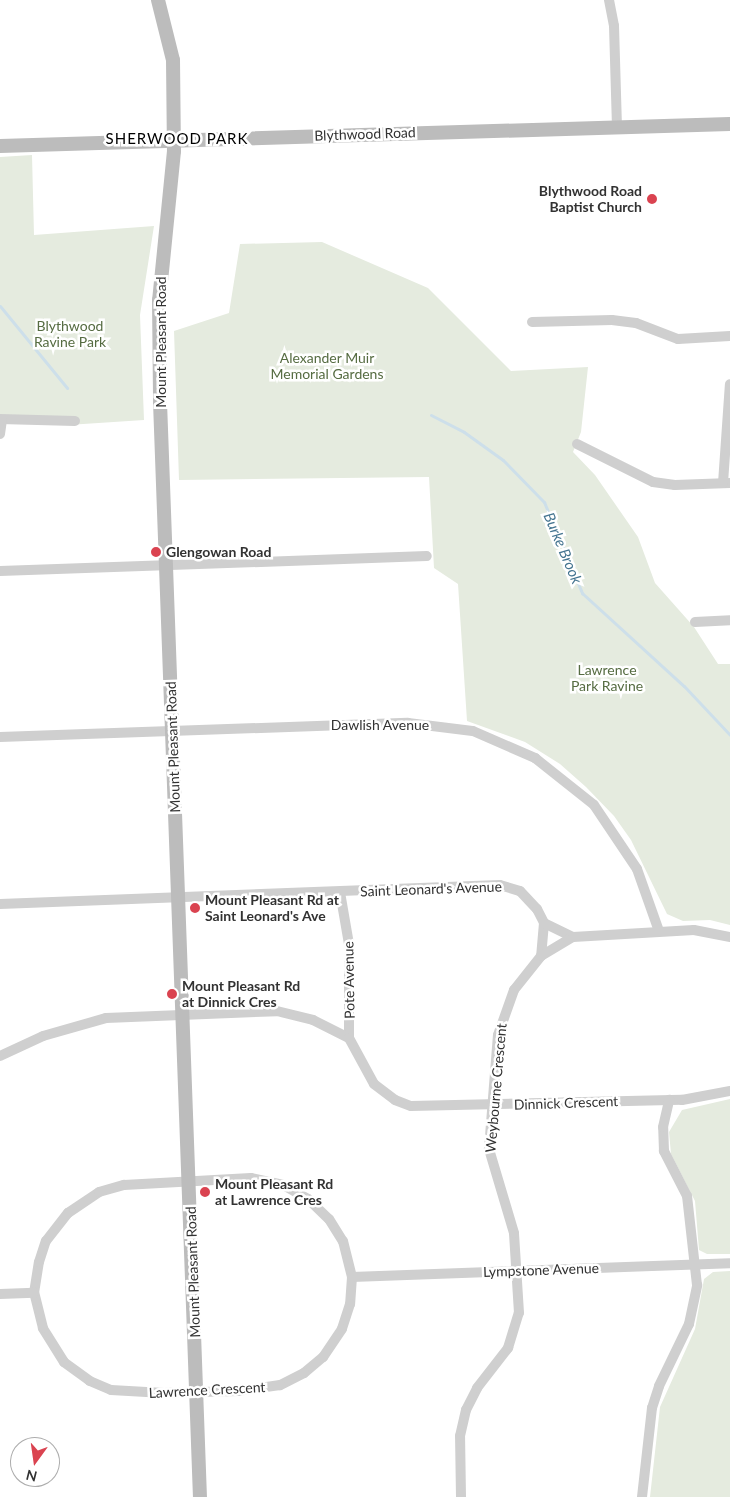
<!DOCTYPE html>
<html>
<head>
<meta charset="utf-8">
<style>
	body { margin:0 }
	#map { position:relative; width:730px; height:1497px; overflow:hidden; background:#fff; font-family:Lato,sans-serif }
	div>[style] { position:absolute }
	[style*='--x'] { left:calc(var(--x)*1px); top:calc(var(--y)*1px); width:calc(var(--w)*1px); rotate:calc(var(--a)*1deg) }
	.green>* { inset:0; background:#e5ebdf }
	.stream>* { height:3px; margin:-1.5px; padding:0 1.5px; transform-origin:1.5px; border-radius:1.5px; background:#cddfea }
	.street>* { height:10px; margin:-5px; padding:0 5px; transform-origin:5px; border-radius:5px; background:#cfcfcf }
	.secondary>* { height:14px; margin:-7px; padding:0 7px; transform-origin:7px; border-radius:7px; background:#bcbcbc }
	.dots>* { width:14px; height:14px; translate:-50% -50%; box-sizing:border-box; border:2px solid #fff; border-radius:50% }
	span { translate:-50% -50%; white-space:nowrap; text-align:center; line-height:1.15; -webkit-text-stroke:5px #fff; paint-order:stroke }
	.street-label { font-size:14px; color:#323232 }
	.poi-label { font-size:14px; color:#323232; font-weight:700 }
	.right { translate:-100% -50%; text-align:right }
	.left { translate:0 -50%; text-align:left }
	.park-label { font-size:14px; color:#566c42 }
	.neighbourhood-label { font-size:15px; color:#000; letter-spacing:1px }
	.water-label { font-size:15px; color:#447490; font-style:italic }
	.north { position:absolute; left:10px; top:1437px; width:50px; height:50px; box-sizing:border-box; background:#fff; border:1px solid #adadad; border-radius:50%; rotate:194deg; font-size:14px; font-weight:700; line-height:20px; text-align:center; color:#323232 }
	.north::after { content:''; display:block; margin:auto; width:18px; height:22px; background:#da4350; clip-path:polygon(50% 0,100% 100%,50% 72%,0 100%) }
</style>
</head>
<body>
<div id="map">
	<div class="green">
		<i style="clip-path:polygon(32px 155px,34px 235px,154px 226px,140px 315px,144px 420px,68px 425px,0 415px,0 157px)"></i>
		<i style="clip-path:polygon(322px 242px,428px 288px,511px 371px,588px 367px,581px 432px,573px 452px,595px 475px,638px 537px,655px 583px,694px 627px,718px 664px,730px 664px,730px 925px,710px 920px,683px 921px,667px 914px,631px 840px,614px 816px,586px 787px,560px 764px,525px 742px,467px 721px,458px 584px,434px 568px,429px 477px,179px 480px,174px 331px,229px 313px,240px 244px)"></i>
		<i style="clip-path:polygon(730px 1099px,730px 1254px,707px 1254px,699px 1250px,695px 1201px,671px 1154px,669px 1132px,682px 1110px)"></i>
		<i style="clip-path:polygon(730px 1271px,730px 1497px,650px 1497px,660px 1407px,695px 1329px,704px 1279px,713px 1272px)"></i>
	</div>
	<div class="stream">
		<i style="--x:0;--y:306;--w:106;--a:50.7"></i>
		<i style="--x:431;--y:415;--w:37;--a:27"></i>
		<i style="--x:464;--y:432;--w:48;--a:35.7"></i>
		<i style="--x:503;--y:460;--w:59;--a:45.7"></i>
		<i style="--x:544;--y:502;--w:99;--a:67.3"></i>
		<i style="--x:582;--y:593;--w:138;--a:42.4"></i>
		<i style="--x:684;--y:686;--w:67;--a:46.8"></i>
	</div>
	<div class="street">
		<i style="--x:609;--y:0;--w:26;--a:79"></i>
		<i style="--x:614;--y:26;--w:101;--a:88.3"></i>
		<i style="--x:532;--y:322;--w:80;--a:-1.4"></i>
		<i style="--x:612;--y:320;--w:24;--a:7"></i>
		<i style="--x:636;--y:323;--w:45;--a:20.9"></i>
		<i style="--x:678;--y:339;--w:52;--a:-3.3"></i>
		<i style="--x:0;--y:419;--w:75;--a:1.5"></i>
		<i style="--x:0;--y:434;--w:14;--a:-82"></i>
		<i style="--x:577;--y:444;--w:85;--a:26.6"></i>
		<i style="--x:653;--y:482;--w:22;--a:8"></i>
		<i style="--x:675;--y:485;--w:55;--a:-2.1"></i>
		<i style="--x:723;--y:483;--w:99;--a:-86"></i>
		<i style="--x:0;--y:571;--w:427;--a:-2"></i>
		<i style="--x:695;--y:622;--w:35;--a:-3"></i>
		<i style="--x:0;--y:737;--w:408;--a:-2"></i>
		<i style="--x:408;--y:723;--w:65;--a:7"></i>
		<i style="--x:473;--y:731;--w:68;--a:23.5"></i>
		<i style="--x:535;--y:758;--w:75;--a:38.5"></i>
		<i style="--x:594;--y:805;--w:77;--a:56.1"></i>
		<i style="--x:637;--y:869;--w:66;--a:70.5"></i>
		<i style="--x:340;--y:892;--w:53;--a:80.2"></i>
		<i style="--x:349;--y:944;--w:94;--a:90"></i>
		<i style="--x:0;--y:904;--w:500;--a:-2.18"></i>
		<i style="--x:500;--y:885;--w:21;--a:17"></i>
		<i style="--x:520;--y:891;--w:25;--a:47"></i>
		<i style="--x:537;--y:909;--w:16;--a:63"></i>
		<i style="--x:544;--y:923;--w:33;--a:95"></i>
		<i style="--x:544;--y:923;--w:32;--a:26"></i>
		<i style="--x:0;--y:1056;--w:47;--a:-24.9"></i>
		<i style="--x:43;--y:1036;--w:66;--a:-15.9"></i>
		<i style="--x:106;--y:1018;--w:171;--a:-2.3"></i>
		<i style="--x:277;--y:1011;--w:37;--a:14"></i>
		<i style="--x:313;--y:1020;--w:40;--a:26.6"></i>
		<i style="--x:349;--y:1038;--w:52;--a:61.5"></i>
		<i style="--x:374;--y:1084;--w:26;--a:37"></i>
		<i style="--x:395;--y:1100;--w:17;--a:21"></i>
		<i style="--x:411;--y:1106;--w:271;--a:-1.3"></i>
		<i style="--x:682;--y:1100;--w:49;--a:-10.6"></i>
		<i style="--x:251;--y:1178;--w:33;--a:12"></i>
		<i style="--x:283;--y:1185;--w:29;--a:29"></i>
		<i style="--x:308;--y:1199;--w:29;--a:44"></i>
		<i style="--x:329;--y:1219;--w:26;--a:58"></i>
		<i style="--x:343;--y:1241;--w:37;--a:76"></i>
		<i style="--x:352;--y:1277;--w:27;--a:94"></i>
		<i style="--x:350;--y:1304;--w:26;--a:108"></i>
		<i style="--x:342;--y:1329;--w:34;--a:124"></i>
		<i style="--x:323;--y:1357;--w:25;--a:140"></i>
		<i style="--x:304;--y:1373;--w:27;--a:153"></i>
		<i style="--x:280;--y:1385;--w:42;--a:171.9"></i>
		<i style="--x:238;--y:1391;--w:74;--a:178.5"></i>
		<i style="--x:164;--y:1393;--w:53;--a:-176.8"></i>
		<i style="--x:111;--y:1390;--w:23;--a:-157"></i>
		<i style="--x:90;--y:1381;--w:32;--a:-144"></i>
		<i style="--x:64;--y:1362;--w:40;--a:-122"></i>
		<i style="--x:43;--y:1328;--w:36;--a:-104"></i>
		<i style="--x:34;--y:1293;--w:31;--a:-81"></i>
		<i style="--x:39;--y:1262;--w:22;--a:-72"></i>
		<i style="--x:46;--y:1241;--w:36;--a:-52"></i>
		<i style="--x:68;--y:1213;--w:37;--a:-34"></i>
		<i style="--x:99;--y:1192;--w:26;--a:-16"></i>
		<i style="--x:124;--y:1185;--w:127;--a:-3.2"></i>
		<i style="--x:352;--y:1277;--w:378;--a:-2.1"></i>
		<i style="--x:0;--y:1294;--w:34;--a:-2"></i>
		<i style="--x:461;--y:1497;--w:61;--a:-90.9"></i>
		<i style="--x:460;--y:1436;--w:27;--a:-77"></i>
		<i style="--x:466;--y:1410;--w:25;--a:-63"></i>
		<i style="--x:477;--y:1388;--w:51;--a:-52.2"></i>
		<i style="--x:508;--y:1348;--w:37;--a:-73"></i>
		<i style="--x:519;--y:1313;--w:80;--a:-93.6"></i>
		<i style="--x:514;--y:1233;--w:88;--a:-106.6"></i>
		<i style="--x:489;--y:1149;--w:114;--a:-85.5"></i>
		<i style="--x:498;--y:1035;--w:48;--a:-70.4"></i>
		<i style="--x:514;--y:990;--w:43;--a:-51.5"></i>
		<i style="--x:541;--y:956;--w:37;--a:-31"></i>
		<i style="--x:573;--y:937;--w:121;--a:-3.3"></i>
		<i style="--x:694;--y:930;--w:37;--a:11"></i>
		<i style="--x:642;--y:1497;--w:90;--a:-83.6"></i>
		<i style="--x:652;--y:1408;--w:23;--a:-72"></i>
		<i style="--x:659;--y:1386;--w:69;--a:-64.2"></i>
		<i style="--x:689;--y:1324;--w:40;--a:-78"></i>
		<i style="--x:697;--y:1285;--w:90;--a:-96.4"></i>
		<i style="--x:687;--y:1196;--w:51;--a:-117.1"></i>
		<i style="--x:664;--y:1151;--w:24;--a:-92"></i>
		<i style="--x:663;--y:1127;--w:28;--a:-77"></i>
	</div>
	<div class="secondary">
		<i style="--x:158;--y:0;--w:62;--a:76"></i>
		<i style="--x:173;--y:60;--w:91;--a:89.4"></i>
		<i style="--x:174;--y:151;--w:150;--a:95.7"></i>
		<i style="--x:159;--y:300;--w:102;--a:89.4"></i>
		<i style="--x:160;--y:402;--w:1096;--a:87.91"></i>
		<i style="--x:0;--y:146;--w:730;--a:-1.73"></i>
	</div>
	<div class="dots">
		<i style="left:652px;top:199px;background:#da4350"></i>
		<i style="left:156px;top:552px;background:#da4350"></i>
		<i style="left:195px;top:908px;background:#da4350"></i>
		<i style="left:172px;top:994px;background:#da4350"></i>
		<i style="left:205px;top:1192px;background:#da4350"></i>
	</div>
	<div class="street-label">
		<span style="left:365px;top:134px;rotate:-2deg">Blythwood Road</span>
		<span style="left:161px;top:342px;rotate:-90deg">Mount Pleasant Road</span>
		<span style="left:380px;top:725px">Dawlish Avenue</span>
		<span style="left:173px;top:747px;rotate:-92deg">Mount Pleasant Road</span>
		<span style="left:431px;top:889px;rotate:-2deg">Saint Leonard's Avenue</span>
		<span style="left:349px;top:980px;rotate:-91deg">Pote Avenue</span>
		<span style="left:496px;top:1088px;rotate:-85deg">Weybourne Crescent</span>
		<span style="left:566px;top:1103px;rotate:-2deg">Dinnick Crescent</span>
		<span style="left:541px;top:1270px;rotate:-2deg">Lympstone Avenue</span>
		<span style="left:193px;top:1272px;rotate:-92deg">Mount Pleasant Road</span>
		<span style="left:207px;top:1390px;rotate:-3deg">Lawrence Crescent</span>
	</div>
	<div class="poi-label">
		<span class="right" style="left:642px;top:199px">Blythwood Road<br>Baptist Church</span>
		<span class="left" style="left:166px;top:552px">Glengowan Road</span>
		<span class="left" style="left:205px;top:908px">Mount Pleasant Rd at<br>Saint Leonard's Ave</span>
		<span class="left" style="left:182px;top:994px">Mount Pleasant Rd<br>at Dinnick Cres</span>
		<span class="left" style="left:215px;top:1192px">Mount Pleasant Rd<br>at Lawrence Cres</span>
	</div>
	<div class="park-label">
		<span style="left:70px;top:334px">Blythwood<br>Ravine Park</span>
		<span style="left:327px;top:366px">Alexander Muir<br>Memorial Gardens</span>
		<span style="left:607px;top:678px">Lawrence<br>Park Ravine</span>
	</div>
	<div class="neighbourhood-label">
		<span style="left:177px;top:139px">SHERWOOD PARK</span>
	</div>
	<div class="water-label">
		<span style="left:563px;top:548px;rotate:67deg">Burke Brook</span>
	</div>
	<div class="north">N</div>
</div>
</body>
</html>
